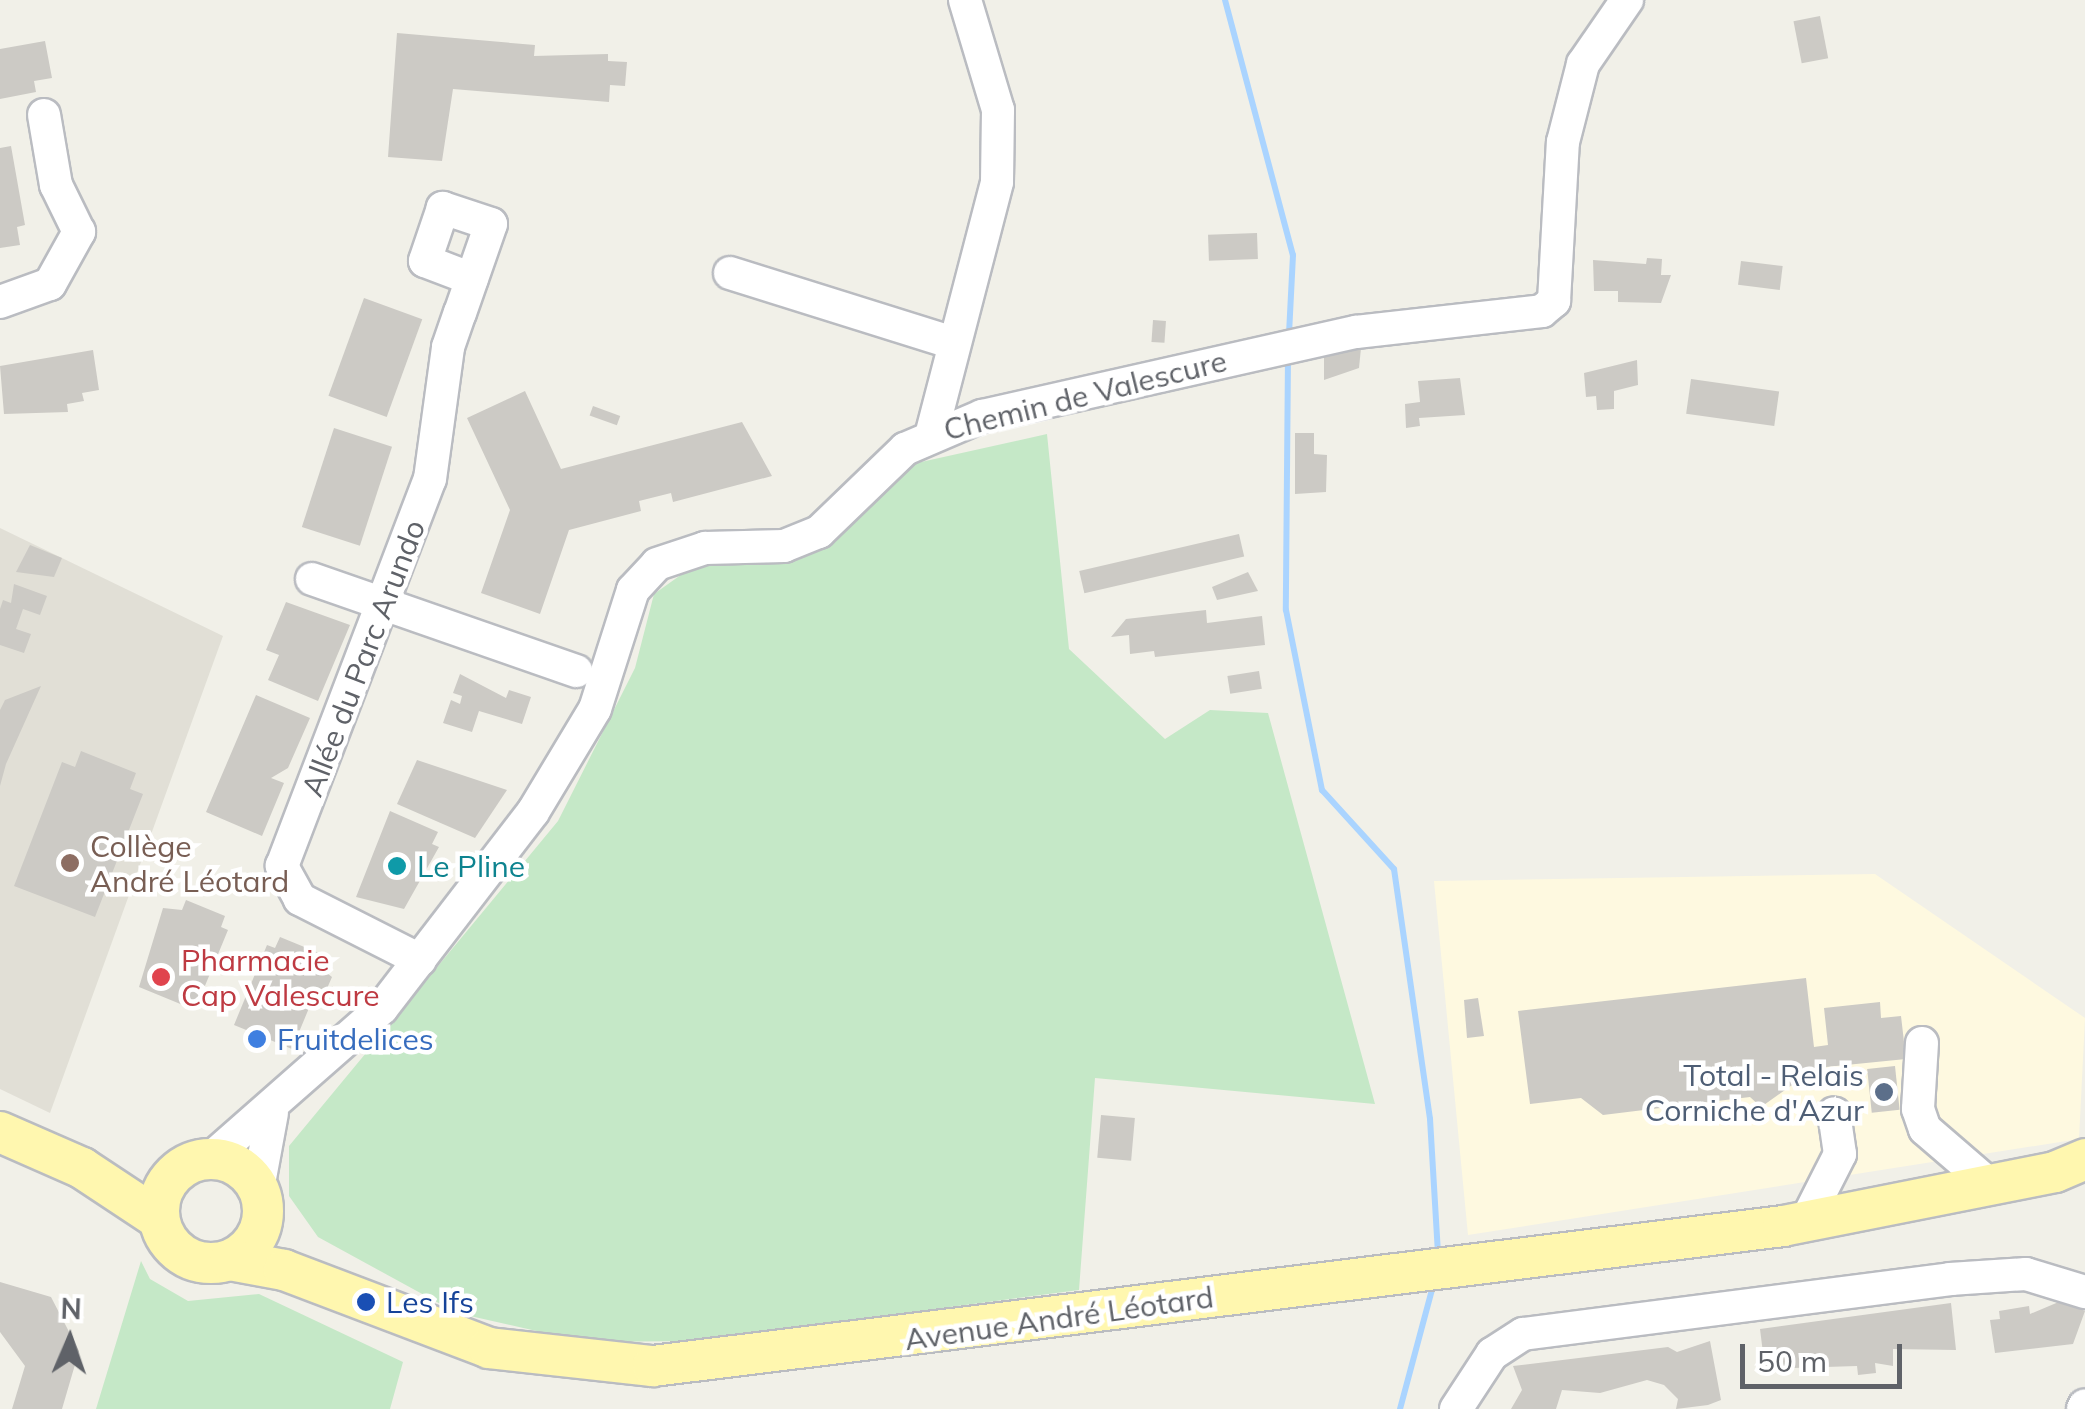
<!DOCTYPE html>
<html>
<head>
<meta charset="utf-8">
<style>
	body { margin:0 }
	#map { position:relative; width:2085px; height:1409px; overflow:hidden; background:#f1f0e8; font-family:Mulish,sans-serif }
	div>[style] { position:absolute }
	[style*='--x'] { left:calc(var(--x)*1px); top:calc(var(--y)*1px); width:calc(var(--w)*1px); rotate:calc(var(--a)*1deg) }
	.commercial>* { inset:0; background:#fef9e0 }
	.education>* { inset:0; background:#e1dfd6 }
	.green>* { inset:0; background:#c5e8c7 }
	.stream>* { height:6px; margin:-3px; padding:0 3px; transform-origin:3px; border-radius:3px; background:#aad4ff }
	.building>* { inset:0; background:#cccac5; transform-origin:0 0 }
	.roads { filter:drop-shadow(2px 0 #babcc1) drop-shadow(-2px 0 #babcc1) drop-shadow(0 2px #babcc1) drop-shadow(0 -2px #babcc1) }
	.minor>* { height:32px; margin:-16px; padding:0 16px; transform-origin:16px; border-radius:16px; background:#fff }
	.major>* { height:40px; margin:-20px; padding:0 20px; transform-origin:20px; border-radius:20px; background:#fff7af }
	.major>.ring { margin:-20px; padding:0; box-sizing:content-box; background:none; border:40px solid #fff7af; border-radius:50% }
	.dots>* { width:28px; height:28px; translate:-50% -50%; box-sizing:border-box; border:5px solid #fff; border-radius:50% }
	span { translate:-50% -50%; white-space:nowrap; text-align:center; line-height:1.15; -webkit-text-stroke:9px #fff; paint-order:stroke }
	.street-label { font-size:30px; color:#5f6268 }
	.education-label { font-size:30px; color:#785e54 }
	.left { translate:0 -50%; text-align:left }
	.culture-label { font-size:30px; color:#0d838f }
	.health-label { font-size:30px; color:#be3a42 }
	.shop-label { font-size:30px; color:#366cbe }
	.service-label { font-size:30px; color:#4e5e75 }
	.right { translate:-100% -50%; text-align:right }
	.transit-label { font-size:30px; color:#164399 }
	.north { position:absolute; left:20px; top:1289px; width:100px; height:100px; -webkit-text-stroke:8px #fff; paint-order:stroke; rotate:2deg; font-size:28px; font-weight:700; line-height:40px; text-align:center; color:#5f6268 }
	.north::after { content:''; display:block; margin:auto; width:35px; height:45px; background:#5f6268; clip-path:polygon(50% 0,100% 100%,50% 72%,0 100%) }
	.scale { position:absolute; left:1740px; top:1344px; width:162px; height:45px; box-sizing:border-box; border:5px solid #5f6268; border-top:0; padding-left:12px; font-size:30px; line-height:35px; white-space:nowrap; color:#5f6268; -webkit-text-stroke:8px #fff; paint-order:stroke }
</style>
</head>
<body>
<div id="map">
	<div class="commercial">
		<i style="clip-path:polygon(1875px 874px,2085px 1018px,2079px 1139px,1468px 1235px,1434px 881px)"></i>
	</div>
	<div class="education">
		<i style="clip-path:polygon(0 528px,223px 636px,50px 1113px,0 1089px)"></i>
	</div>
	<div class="green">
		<i style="clip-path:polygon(1047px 434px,1069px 649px,1165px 739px,1210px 710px,1268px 713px,1375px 1104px,1095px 1078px,1079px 1290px,693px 1341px,585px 1342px,457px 1313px,318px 1237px,289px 1196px,289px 1146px,558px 821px,635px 668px,654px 594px,692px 567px,797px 560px,903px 466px)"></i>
		<i style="clip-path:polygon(141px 1261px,150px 1279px,188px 1301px,259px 1294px,403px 1362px,390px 1409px,96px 1409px)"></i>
	</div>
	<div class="stream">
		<i style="--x:1225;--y:0;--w:264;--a:75.1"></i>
		<i style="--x:1293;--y:255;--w:80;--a:92.9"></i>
		<i style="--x:1288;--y:357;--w:253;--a:90.5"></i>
		<i style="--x:1286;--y:610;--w:184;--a:78.7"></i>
		<i style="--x:1322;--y:790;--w:107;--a:47.7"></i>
		<i style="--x:1394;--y:869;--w:253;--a:81.8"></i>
		<i style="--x:1430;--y:1119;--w:136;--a:86.6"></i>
		<i style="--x:1400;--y:1409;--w:131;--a:-75"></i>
	</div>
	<div class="building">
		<i style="left:1820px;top:16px;width:43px;height:27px;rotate:79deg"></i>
		<i style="clip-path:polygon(397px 33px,535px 45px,534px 56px,608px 54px,608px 61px,627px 62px,625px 86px,610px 85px,609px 102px,453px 89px,442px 161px,388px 157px)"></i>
		<i style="clip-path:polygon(45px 41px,52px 78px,34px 81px,36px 92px,0 99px,0 49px)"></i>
		<i style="clip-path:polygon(11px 146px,25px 225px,17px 227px,20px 245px,0 248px,0 148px)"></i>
		<i style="left:1257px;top:233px;width:26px;height:49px;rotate:88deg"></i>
		<i style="clip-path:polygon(1647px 258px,1662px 259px,1661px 275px,1671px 275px,1661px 303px,1618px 302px,1618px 291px,1594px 291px,1593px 260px,1646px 264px)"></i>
		<i style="left:1741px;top:261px;width:42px;height:24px;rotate:7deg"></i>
		<i style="left:364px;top:298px;width:62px;height:104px;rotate:20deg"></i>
		<i style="left:1153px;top:320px;width:13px;height:22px;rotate:4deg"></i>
		<i style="clip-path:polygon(1361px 348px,1359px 368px,1324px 380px,1324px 350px)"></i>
		<i style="clip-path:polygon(93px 350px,99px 390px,82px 393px,84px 401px,67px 404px,68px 412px,4px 414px,0 366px)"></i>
		<i style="clip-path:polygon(1637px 360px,1638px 385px,1614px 391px,1614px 409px,1597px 410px,1596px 396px,1586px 397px,1584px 373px)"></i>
		<i style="clip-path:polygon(1460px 378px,1465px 415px,1419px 418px,1420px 426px,1406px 428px,1405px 404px,1420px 402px,1418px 381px)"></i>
		<i style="left:1691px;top:379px;width:89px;height:35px;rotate:8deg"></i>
		<i style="clip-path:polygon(525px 391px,561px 469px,742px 422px,772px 476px,673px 502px,671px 493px,639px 501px,641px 511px,569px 530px,540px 614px,481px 593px,510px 510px,467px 418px)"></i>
		<i style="left:593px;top:406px;width:29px;height:10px;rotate:20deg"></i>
		<i style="left:334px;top:428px;width:61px;height:104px;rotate:18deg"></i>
		<i style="clip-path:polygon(1295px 433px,1314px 433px,1314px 454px,1327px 455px,1326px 492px,1295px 494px)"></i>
		<i style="left:1239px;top:534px;width:23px;height:164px;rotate:77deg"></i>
		<i style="clip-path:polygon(30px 545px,62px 558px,54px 577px,16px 572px)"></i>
		<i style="clip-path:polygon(1248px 572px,1258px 591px,1217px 600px,1212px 587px)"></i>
		<i style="clip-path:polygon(14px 584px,47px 596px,40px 615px,23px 609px,16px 629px,31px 634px,24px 653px,0 645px,0 609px,3px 600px,11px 603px)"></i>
		<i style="clip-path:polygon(286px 602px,350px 625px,318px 701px,268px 680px,279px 655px,266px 650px)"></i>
		<i style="clip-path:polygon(1206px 610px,1207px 623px,1262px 616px,1265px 645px,1155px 657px,1154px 651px,1130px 654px,1129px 635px,1111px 637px,1126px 619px)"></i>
		<i style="left:1259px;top:671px;width:18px;height:32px;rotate:81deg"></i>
		<i style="clip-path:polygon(460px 674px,506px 698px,509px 690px,531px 697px,522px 724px,479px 711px,472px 732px,443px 723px,451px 700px,460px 704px,462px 696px,453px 693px)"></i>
		<i style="clip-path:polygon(41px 686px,6px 764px,0 786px,0 710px,5px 700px)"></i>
		<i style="clip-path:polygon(256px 695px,310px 718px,288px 768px,271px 778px,284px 783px,262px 836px,206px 812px)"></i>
		<i style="clip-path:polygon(81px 751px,136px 773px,130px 789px,143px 794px,95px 917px,14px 886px,62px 762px,75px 767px)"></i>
		<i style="clip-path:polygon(417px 760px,507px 790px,475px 838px,397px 804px)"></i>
		<i style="clip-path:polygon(390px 811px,438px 832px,432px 844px,439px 847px,404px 909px,356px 897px)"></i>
		<i style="clip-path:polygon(186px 900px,225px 916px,221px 927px,228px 930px,195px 1010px,139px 987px,163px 908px,182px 910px)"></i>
		<i style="clip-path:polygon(280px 937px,319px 953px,315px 964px,332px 977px,322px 1000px,314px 996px,292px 1049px,234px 1025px,267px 945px,275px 948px)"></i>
		<i style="clip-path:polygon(1806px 978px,1814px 1047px,1828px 1045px,1824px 1008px,1880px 1002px,1881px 1018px,1901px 1016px,1906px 1059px,1816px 1068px,1761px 1107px,1750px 1097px,1603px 1115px,1581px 1098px,1530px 1104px,1518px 1011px)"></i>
		<i style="clip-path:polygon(1478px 998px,1484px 1036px,1467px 1038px,1464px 1000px)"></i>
		<i style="left:1895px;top:1066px;width:44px;height:28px;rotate:84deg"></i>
		<i style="left:1101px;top:1115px;width:34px;height:43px;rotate:5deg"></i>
		<i style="clip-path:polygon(0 1282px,51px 1297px,79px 1351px,62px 1409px,12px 1409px,25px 1366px,0 1332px)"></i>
		<i style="clip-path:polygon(2061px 1301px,2085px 1311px,2073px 1344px,1995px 1353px,1990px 1320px,2000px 1319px,1999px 1311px,2029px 1306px,2030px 1314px)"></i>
		<i style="clip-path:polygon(1951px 1303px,1956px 1350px,1893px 1349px,1893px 1366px,1875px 1363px,1876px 1373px,1858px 1375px,1857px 1366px,1765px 1369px,1760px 1329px)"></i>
		<i style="clip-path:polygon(1710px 1341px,1721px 1400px,1708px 1405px,1676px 1409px,1678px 1399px,1664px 1385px,1647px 1380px,1600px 1393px,1562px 1390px,1556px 1409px,1511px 1409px,1522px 1390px,1513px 1366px,1668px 1347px,1677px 1352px)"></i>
	</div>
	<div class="roads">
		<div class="minor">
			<i style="--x:730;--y:273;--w:234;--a:17.4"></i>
			<i style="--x:0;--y:302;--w:53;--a:-19.8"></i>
			<i style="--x:50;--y:284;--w:60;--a:-60.9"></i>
			<i style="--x:79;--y:232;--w:52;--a:-116.1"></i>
			<i style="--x:56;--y:185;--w:71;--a:-99.7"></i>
			<i style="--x:932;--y:432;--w:258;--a:-75.4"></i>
			<i style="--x:997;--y:182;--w:72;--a:-89.2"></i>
			<i style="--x:998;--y:110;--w:115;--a:-106.7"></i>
			<i style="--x:312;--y:579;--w:280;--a:19.2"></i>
			<i style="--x:420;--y:960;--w:135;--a:-153.1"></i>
			<i style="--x:300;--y:899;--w:38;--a:-119"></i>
			<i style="--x:282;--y:866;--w:414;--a:-69.1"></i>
			<i style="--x:430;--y:479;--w:133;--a:-82.2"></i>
			<i style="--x:448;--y:347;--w:36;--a:-71"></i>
			<i style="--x:460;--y:313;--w:94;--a:-70.8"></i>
			<i style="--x:491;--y:224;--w:51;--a:-161.6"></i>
			<i style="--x:443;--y:208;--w:56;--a:108.8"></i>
			<i style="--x:425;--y:261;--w:50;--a:21"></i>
			<i style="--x:1922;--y:1043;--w:66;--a:93.5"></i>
			<i style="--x:1918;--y:1109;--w:21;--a:71"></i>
			<i style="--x:1925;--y:1129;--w:86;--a:40.7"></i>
			<i style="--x:210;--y:1159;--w:229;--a:-41.3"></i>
			<i style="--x:382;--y:1008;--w:247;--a:-52.4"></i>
			<i style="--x:533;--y:812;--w:120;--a:-59"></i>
			<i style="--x:595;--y:709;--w:125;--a:-72.3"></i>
			<i style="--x:633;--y:590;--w:35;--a:-47"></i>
			<i style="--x:657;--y:564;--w:51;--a:-18.4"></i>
			<i style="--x:705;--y:548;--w:79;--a:-1.5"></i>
			<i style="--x:784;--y:546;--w:38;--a:-22"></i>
			<i style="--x:819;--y:532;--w:120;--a:-44"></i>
			<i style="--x:905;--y:449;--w:84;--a:-23.2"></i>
			<i style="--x:982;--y:416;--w:383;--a:-12.7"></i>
			<i style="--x:1356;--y:332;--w:187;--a:-6.4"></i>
			<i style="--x:1542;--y:311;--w:16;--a:-40"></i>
			<i style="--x:1554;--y:301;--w:159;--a:-86.8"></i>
			<i style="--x:1563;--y:142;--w:81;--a:-75.6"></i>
			<i style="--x:1583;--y:64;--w:78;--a:-55.5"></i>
			<i style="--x:258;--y:1189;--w:77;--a:-79.6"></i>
			<i style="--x:1807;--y:1219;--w:73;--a:-63.1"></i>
			<i style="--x:1840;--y:1154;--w:41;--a:-98.3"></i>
			<i style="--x:1456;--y:1409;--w:66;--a:-56.8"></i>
			<i style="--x:1492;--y:1354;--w:37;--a:-33"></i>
			<i style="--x:1523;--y:1334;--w:431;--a:-7.3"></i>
			<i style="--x:1950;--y:1279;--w:76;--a:-3.8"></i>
			<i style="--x:2026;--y:1274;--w:62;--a:17"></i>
			<i style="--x:2083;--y:1409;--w:4;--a:-63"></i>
		</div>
		<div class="major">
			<i style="--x:0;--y:1132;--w:90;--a:23.7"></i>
			<i style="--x:82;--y:1168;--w:92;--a:33.5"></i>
			<i class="ring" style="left:159px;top:1159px;width:64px;height:64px"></i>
			<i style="--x:230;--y:1260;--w:55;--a:10.5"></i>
			<i style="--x:284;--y:1270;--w:219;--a:20.8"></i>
			<i style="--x:489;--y:1348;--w:165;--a:6.3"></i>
			<i style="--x:653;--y:1366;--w:1139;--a:-7.06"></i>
			<i style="--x:1783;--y:1226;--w:277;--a:-11.2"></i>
			<i style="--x:2055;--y:1172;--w:33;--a:-23"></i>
		</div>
	</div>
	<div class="dots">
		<i style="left:70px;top:863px;background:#8d6e63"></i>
		<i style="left:397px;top:866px;background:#0f9aa8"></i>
		<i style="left:161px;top:977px;background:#e0444e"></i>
		<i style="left:257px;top:1039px;background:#3f7fe0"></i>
		<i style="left:1884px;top:1092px;background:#5c6f8a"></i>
		<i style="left:366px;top:1302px;background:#1a4fb4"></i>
	</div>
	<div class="street-label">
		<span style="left:1085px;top:395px;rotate:-14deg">Chemin de Valescure</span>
		<span style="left:363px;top:658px;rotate:-69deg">Allée du Parc Arundo</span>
		<span style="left:1059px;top:1318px;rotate:-8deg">Avenue André Léotard</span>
	</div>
	<div class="education-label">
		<span class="left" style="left:90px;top:863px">Collège<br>André Léotard</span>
	</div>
	<div class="culture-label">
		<span class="left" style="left:417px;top:866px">Le Pline</span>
	</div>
	<div class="health-label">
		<span class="left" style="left:181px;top:977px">Pharmacie<br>Cap Valescure</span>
	</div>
	<div class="shop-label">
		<span class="left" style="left:277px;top:1039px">Fruitdelices</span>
	</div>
	<div class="service-label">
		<span class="right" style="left:1864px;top:1092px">Total - Relais<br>Corniche d'Azur</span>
	</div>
	<div class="transit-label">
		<span class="left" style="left:386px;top:1302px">Les Ifs</span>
	</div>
	<div class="north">N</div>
	<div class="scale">50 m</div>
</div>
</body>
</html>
